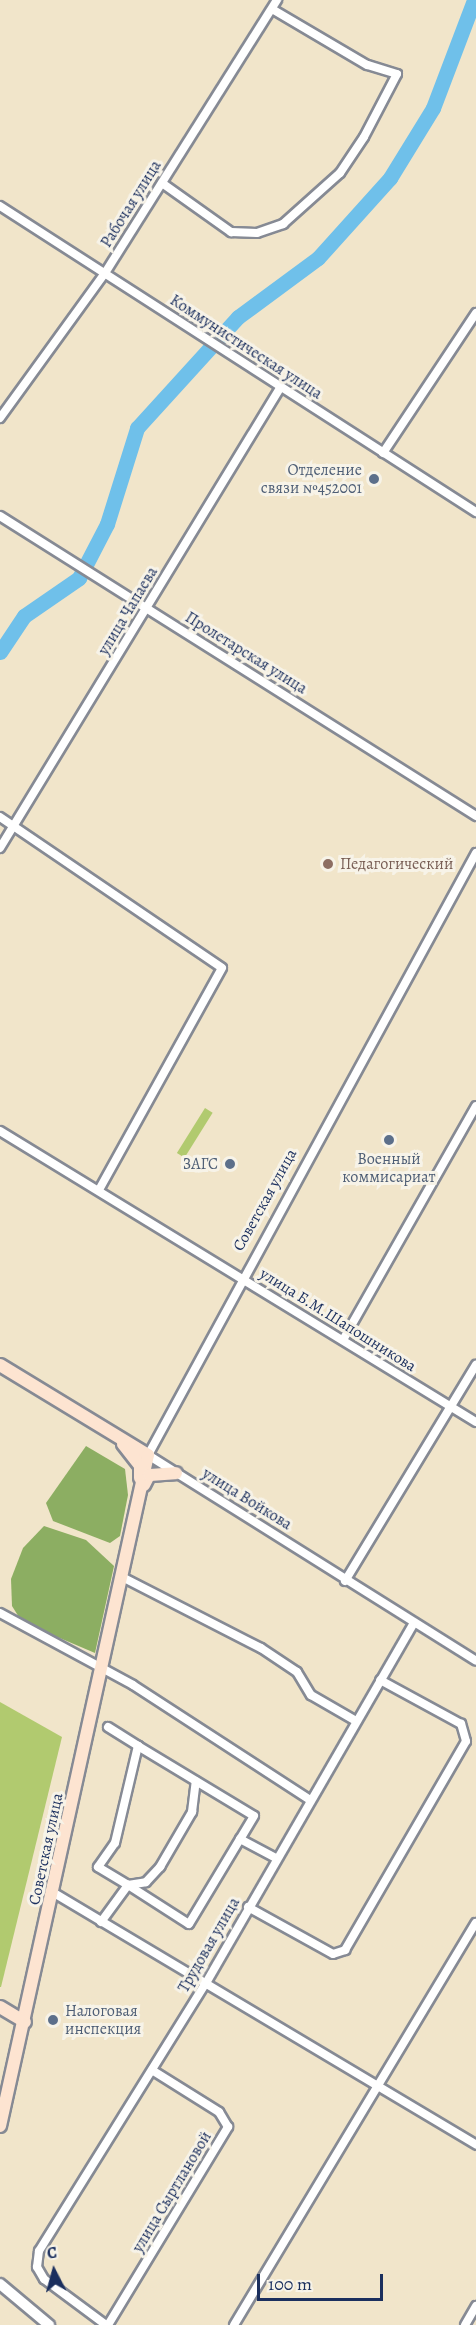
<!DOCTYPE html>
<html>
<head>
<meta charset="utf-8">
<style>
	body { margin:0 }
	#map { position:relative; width:476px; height:2325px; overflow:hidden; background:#f1e5ca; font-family:Alegreya,serif }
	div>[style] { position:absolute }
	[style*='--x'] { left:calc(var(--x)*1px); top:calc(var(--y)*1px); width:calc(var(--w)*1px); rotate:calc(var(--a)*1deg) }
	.green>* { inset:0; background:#b1ca6f; transform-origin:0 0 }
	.forest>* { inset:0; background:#8cae62 }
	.river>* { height:15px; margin:-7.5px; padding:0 7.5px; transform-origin:7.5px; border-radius:7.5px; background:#6fc0ea }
	.roads { filter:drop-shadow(2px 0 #868a94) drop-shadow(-2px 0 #868a94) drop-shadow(0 2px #868a94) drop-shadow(0 -2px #868a94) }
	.minor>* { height:8px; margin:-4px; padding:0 4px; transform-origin:4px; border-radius:4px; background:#fff }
	.tertiary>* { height:10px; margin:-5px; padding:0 5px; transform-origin:5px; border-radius:5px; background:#fff }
	.secondary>* { height:12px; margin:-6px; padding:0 6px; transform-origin:6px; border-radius:6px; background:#fde4d1 }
	.dots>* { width:16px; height:16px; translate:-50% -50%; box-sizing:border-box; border:3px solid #f7f3e8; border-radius:50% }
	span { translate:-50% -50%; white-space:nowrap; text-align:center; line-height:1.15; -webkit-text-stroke:6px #f7f3e8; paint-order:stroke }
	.street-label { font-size:16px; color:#1b2f5e }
	.service-label { font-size:16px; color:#4e5e75 }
	.right { translate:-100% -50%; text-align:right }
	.left { translate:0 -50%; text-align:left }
	.education-label { font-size:16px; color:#785e54 }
	.north { position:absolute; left:24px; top:2241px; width:60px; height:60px; -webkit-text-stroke:4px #f7f3e8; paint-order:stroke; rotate:354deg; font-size:16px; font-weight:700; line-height:24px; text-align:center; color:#1b2f5e }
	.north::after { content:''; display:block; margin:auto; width:21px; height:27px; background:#1b2f5e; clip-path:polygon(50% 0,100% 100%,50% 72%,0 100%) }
	.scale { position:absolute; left:257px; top:2274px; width:126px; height:27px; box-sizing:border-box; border:3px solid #1b2f5e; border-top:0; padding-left:8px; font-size:18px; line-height:21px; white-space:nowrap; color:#1b2f5e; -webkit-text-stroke:4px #f7f3e8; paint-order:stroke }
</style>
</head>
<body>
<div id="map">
	<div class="green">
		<i style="left:205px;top:1108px;width:9px;height:53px;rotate:32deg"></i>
		<i style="clip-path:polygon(0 1702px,62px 1737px,1px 1987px,0 1987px)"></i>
	</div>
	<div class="forest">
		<i style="clip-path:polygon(86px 1446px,125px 1469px,128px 1495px,120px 1536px,110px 1543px,53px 1521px,46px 1503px)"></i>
		<i style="clip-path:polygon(44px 1526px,86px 1540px,114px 1566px,95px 1653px,22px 1622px,12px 1606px,11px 1579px,23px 1548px)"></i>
	</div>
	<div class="river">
		<i style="--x:0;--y:652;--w:43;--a:-56.3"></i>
		<i style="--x:24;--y:616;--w:67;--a:-34.6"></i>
		<i style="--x:79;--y:578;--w:61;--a:-62.6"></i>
		<i style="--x:107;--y:524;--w:101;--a:-72.6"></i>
		<i style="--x:137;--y:428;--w:150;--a:-47.7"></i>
		<i style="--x:238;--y:317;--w:99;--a:-36.4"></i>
		<i style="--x:318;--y:258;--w:108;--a:-48"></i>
		<i style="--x:390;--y:178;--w:82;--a:-58.4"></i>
		<i style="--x:433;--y:108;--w:116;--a:-69.2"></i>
	</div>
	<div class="roads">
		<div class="minor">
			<i style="--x:162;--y:183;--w:85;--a:35.4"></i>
			<i style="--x:231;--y:232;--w:26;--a:2"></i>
			<i style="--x:257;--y:233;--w:28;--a:-19"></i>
			<i style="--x:283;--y:224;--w:76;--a:-41.8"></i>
			<i style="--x:340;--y:173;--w:43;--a:-56.3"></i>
			<i style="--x:364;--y:137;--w:71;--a:-62.4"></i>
			<i style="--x:397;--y:74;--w:31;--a:-163"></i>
			<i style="--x:367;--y:65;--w:110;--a:-149.5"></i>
			<i style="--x:0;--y:206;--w:566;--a:32.74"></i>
			<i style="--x:0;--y:418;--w:179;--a:-54.1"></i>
			<i style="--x:105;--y:273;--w:323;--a:-57.8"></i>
			<i style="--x:383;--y:453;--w:168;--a:-56.4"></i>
			<i style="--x:0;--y:516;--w:563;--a:32.22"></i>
			<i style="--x:0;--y:817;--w:268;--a:34.2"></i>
			<i style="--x:222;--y:968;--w:254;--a:119"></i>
			<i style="--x:0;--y:848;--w:539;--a:-58.67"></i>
			<i style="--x:476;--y:853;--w:686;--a:118.58"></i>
			<i style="--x:148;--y:1455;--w:387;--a:32.1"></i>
			<i style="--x:0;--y:1131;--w:558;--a:31.44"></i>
			<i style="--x:343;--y:1340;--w:269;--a:-60.4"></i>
			<i style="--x:124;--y:1578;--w:154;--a:27.1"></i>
			<i style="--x:261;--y:1648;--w:43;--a:33.7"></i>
			<i style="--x:297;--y:1672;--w:27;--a:59"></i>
			<i style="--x:311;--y:1695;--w:52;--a:30"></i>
			<i style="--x:345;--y:1581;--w:253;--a:-58.8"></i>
			<i style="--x:0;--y:1613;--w:151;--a:28.4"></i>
			<i style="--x:133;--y:1685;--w:211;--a:33"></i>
			<i style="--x:108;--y:1727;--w:36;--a:32"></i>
			<i style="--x:128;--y:1885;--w:72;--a:32.6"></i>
			<i style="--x:189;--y:1924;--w:99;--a:-59"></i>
			<i style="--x:128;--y:1885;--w:18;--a:-9"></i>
			<i style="--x:146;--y:1882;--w:21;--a:-47"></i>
			<i style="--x:160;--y:1867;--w:64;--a:-59.8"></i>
			<i style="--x:192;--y:1812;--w:31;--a:-83"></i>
			<i style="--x:54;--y:1893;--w:492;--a:30.8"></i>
			<i style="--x:248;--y:1907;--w:97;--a:28.9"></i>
			<i style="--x:333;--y:1954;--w:13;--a:-18"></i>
			<i style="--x:345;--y:1950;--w:241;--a:-59.9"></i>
			<i style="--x:466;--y:1741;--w:18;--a:-106"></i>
			<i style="--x:461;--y:1724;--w:92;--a:-151.5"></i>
			<i style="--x:101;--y:1922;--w:46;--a:-53.9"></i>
			<i style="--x:128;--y:1885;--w:35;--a:-149"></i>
			<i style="--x:98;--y:1867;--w:29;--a:-55"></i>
			<i style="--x:115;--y:1843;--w:100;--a:-76.7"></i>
			<i style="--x:138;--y:1746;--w:135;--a:31.1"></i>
			<i style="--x:254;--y:1816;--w:27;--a:121"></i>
			<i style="--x:240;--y:1839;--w:40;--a:28"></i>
			<i style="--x:106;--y:2325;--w:77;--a:-143.4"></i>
			<i style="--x:44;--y:2279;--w:14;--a:-120"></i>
			<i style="--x:37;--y:2267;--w:16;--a:-83"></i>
			<i style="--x:39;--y:2251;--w:316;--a:-58.1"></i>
			<i style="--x:206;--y:1983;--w:414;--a:-60"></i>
			<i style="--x:108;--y:2325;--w:232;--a:-58.8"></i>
			<i style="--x:228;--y:2127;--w:17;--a:-121"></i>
			<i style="--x:219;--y:2112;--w:79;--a:-147.9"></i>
			<i style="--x:234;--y:2325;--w:469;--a:-59"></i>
			<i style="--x:465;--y:2325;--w:22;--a:-60"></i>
		</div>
		<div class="tertiary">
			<i style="--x:0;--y:2284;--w:64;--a:39.9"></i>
		</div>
		<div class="secondary">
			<i style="--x:0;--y:1365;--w:173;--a:31.3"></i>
			<i style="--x:148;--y:1455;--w:687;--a:102.44"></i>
			<i style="--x:123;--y:1444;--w:28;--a:52"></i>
			<i style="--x:140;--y:1466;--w:12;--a:90"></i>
			<i style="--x:144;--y:1485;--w:11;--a:-63"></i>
			<i style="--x:149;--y:1475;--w:27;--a:-4"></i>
			<i style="--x:0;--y:2007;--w:29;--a:31"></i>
		</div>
	</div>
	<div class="dots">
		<i style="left:374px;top:479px;background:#5c6f8a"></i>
		<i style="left:328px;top:864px;background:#8d6e63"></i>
		<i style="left:389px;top:1140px;background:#5c6f8a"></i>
		<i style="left:230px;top:1164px;background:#5c6f8a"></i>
		<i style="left:53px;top:2020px;background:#5c6f8a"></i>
	</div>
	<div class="street-label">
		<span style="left:131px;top:204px;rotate:-58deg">Рабочая улица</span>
		<span style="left:246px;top:347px;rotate:33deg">Коммунистическая улица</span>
		<span style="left:128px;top:611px;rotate:-59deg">улица Чапаева</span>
		<span style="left:246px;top:653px;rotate:32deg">Пролетарская улица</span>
		<span style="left:265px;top:1200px;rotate:-61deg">Советская улица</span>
		<span style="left:338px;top:1320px;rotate:32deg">улица Б.М.Шапошникова</span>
		<span style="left:247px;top:1499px;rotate:32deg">улица Войкова</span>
		<span style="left:46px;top:1849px;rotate:-78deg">Советская улица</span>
		<span style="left:209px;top:1945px;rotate:-60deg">Трудовая улица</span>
		<span style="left:172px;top:2192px;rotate:-59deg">улица Сыртлановой</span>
	</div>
	<div class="service-label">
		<span class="right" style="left:362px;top:479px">Отделение<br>связи №452001</span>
		<span style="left:389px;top:1168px">Военный<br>коммисариат</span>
		<span class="right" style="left:218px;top:1164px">ЗАГС</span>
		<span class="left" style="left:65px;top:2020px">Налоговая<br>инспекция</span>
	</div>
	<div class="education-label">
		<span class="left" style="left:340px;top:864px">Педагогический</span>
	</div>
	<div class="north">С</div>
	<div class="scale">100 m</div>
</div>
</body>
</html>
